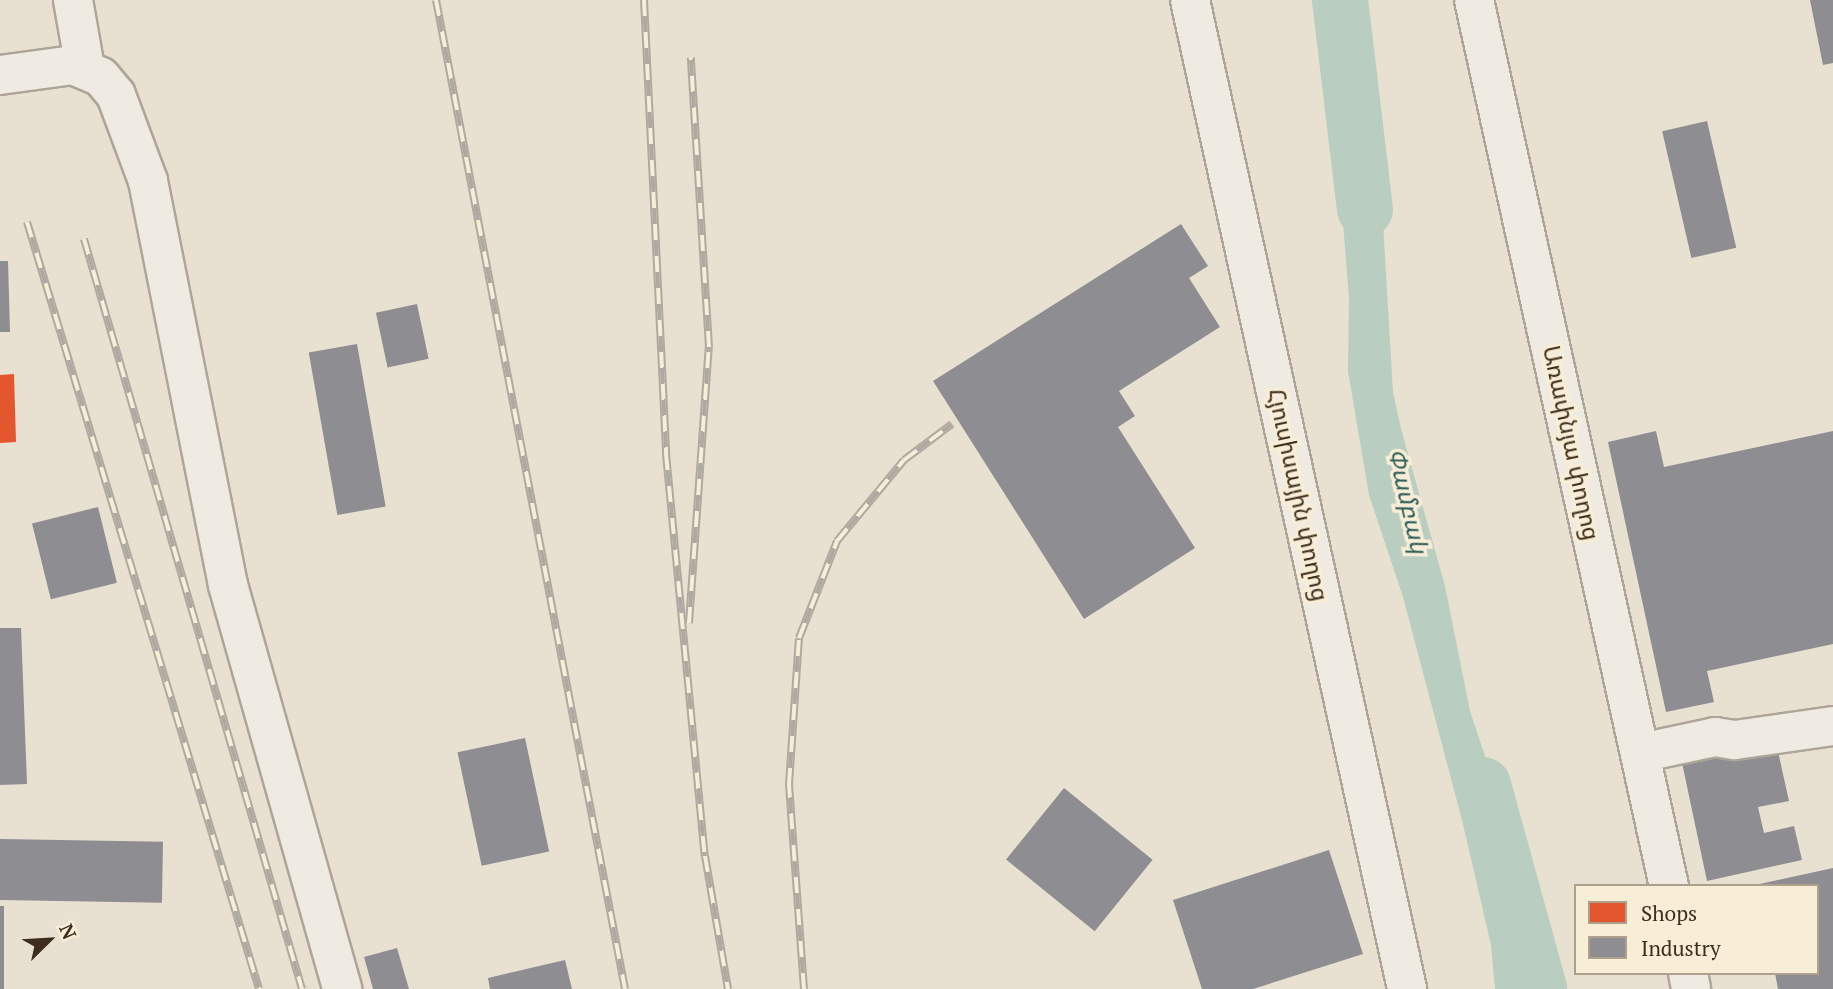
<!DOCTYPE html>
<html>
<head>
<meta charset="utf-8">
<style>
	body { margin:0 }
	#map { position:relative; width:1833px; height:989px; overflow:hidden; background:#e8e0d0; font-family:"PT Serif","Noto Sans Armenian",serif }
	div>[style] { position:absolute }
	[style*='--x'] { left:calc(var(--x)*1px); top:calc(var(--y)*1px); width:calc(var(--w)*1px); rotate:calc(var(--a)*1deg) }
	.water>* { inset:0; background:#bacdc1 }
	.shops>* { inset:0; background:#e4572e }
	.industry>* { inset:0; background:#8d8d92; transform-origin:0 0 }
	.river>* { height:56px; margin:-28px; padding:0 28px; transform-origin:28px; border-radius:28px; background:#bacdc1 }
	.roads { filter:drop-shadow(2px 0 #ada598) drop-shadow(-2px 0 #ada598) drop-shadow(0 2px #ada598) drop-shadow(0 -2px #ada598) }
	.minor>* { height:38px; margin:-19px; padding:0 19px; transform-origin:19px; border-radius:19px; background:#efeae2 }
	.rail>* { height:8px; margin-top:-4px; transform-origin:0; background:repeating-linear-gradient(90deg,#f8edd6 0 16px,#afaaa1 0 32px); box-sizing:border-box; border-block:2px solid #afaaa1 }
	span { translate:-50% -50%; white-space:nowrap; text-align:center; line-height:1.15; -webkit-text-stroke:7px #f8edd6; paint-order:stroke }
	.street-label { font-size:23px; color:#3e2d1e }
	.water-label { font-size:24px; color:#2d5e5a; font-style:italic }
	.legend { position:absolute; left:1574px; top:884px; width:245px; height:91px; box-sizing:border-box; background:#f8edd6; border:2px solid #aea08c; margin:0; padding:9px 12px; list-style:none; font-size:21px; color:#3e2d1e }
	.legend li { display:flex; align-items:center; gap:14px; height:35px }
	.legend b { width:35px; border:2px solid #aea08c }
	.north { position:absolute; left:14px; top:905px; width:70px; height:70px; -webkit-text-stroke:5px #f8edd6; paint-order:stroke; rotate:66deg; font-size:19px; font-weight:700; line-height:28px; text-align:center; color:#3e2d1e }
	.north::after { content:''; display:block; margin:auto; width:24px; height:32px; background:#3e2d1e; clip-path:polygon(50% 0,100% 100%,50% 72%,0 100%) }
</style>
</head>
<body>
<div id="map">
	<div class="water">
		<i style="clip-path:polygon(1320px 0,1338px 0,1345px 40px,1347px 118px,1374px 169px,1382px 206px,1393px 392px,1401px 429px,1445px 586px,1470px 711px,1495px 786px,1503px 860px,1544px 989px,1495px 989px,1491px 945px,1462px 820px,1403px 597px,1369px 495px,1348px 371px,1349px 300px,1336px 131px,1323px 80px)"></i>
	</div>
	<div class="shops">
		<i style="clip-path:polygon(14px 374px,16px 442px,0 443px,0 375px)"></i>
	</div>
	<div class="industry">
		<i style="clip-path:polygon(1810px 0,1833px 0,1833px 63px,1823px 65px)"></i>
		<i style="left:1707px;top:121px;width:130px;height:46px;rotate:77deg"></i>
		<i style="clip-path:polygon(1181px 224px,1208px 266px,1189px 278px,1220px 327px,1119px 391px,1135px 416px,1118px 427px,1195px 548px,1084px 619px,933px 381px)"></i>
		<i style="clip-path:polygon(0 261px,8px 261px,10px 332px,0 332px)"></i>
		<i style="left:417px;top:304px;width:56px;height:42px;rotate:78deg"></i>
		<i style="left:357px;top:344px;width:165px;height:49px;rotate:80deg"></i>
		<i style="clip-path:polygon(1656px 431px,1664px 467px,1833px 431px,1833px 644px,1707px 671px,1714px 702px,1666px 712px,1608px 442px)"></i>
		<i style="left:98px;top:507px;width:78px;height:68px;rotate:76deg"></i>
		<i style="clip-path:polygon(0 628px,21px 628px,27px 784px,0 785px)"></i>
		<i style="left:525px;top:738px;width:116px;height:69px;rotate:78deg"></i>
		<i style="clip-path:polygon(1775px 738px,1789px 801px,1758px 807px,1764px 833px,1794px 826px,1802px 860px,1707px 881px,1681px 758px)"></i>
		<i style="left:1064px;top:788px;width:114px;height:92px;rotate:39deg"></i>
		<i style="left:0;top:839px;width:163px;height:61px;rotate:1deg"></i>
		<i style="clip-path:polygon(1329px 850px,1363px 954px,1253px 989px,1202px 989px,1173px 900px)"></i>
		<i style="clip-path:polygon(1833px 868px,1833px 989px,1778px 989px,1775px 973px,1817px 973px,1817px 886px,1755px 885px)"></i>
		<i style="left:0;top:906px;width:4px;height:83px"></i>
		<i style="clip-path:polygon(397px 948px,409px 989px,373px 989px,364px 957px)"></i>
		<i style="clip-path:polygon(565px 960px,572px 989px,490px 989px,488px 978px)"></i>
	</div>
	<div class="river">
		<i style="--x:1340;--y:0;--w:211;--a:83.2"></i>
		<i style="--x:1483;--y:785;--w:212;--a:74.6"></i>
	</div>
	<div class="roads">
		<div class="minor">
			<i style="--x:73;--y:0;--w:69;--a:80"></i>
			<i style="--x:1190;--y:0;--w:1013;--a:77.62"></i>
			<i style="--x:1474;--y:0;--w:907;--a:77.59"></i>
			<i style="--x:0;--y:75;--w:74;--a:-7.8"></i>
			<i style="--x:73;--y:65;--w:30;--a:23"></i>
			<i style="--x:101;--y:77;--w:23;--a:50"></i>
			<i style="--x:116;--y:95;--w:92;--a:69.6"></i>
			<i style="--x:148;--y:181;--w:412;--a:78.8"></i>
			<i style="--x:228;--y:585;--w:420;--a:74.2"></i>
			<i style="--x:1640;--y:753;--w:77;--a:-12"></i>
			<i style="--x:1715;--y:737;--w:20;--a:9"></i>
			<i style="--x:1735;--y:740;--w:99;--a:-8.1"></i>
			<i style="--x:1688;--y:973;--w:16;--a:79"></i>
		</div>
	</div>
	<div class="rail">
		<i style="--x:436;--y:0;--w:1007;--a:79.18"></i>
		<i style="--x:644;--y:0;--w:455;--a:87.2"></i>
		<i style="--x:666;--y:454;--w:404;--a:84.5"></i>
		<i style="--x:705;--y:856;--w:135;--a:80.2"></i>
		<i style="--x:27;--y:222;--w:801;--a:73.17"></i>
		<i style="--x:84;--y:239;--w:781;--a:73.79"></i>
		<i style="--x:689;--y:623;--w:277;--a:-85.9"></i>
		<i style="--x:709;--y:347;--w:290;--a:-93.6"></i>
		<i style="--x:804;--y:989;--w:206;--a:-94.2"></i>
		<i style="--x:789;--y:784;--w:146;--a:-86.1"></i>
		<i style="--x:799;--y:638;--w:104;--a:-68.6"></i>
		<i style="--x:837;--y:541;--w:105;--a:-50.4"></i>
		<i style="--x:904;--y:460;--w:60;--a:-36.9"></i>
	</div>
	<div class="street-label">
		<span style="left:1571px;top:443px;rotate:78deg">Առափնյա փողոց</span>
		<span style="left:1298px;top:495px;rotate:78deg">Հյուսիսային փողոց</span>
	</div>
	<div class="water-label">
		<span style="left:1408px;top:501px;rotate:77deg">Փամբակ</span>
	</div>
	<ul class="legend">
	<li><b style="height:19px;background:#e4572e"></b>Shops</li>
	<li><b style="height:19px;background:#8d8d92"></b>Industry</li>
	</ul>
	<div class="north">N</div>
</div>
</body>
</html>
